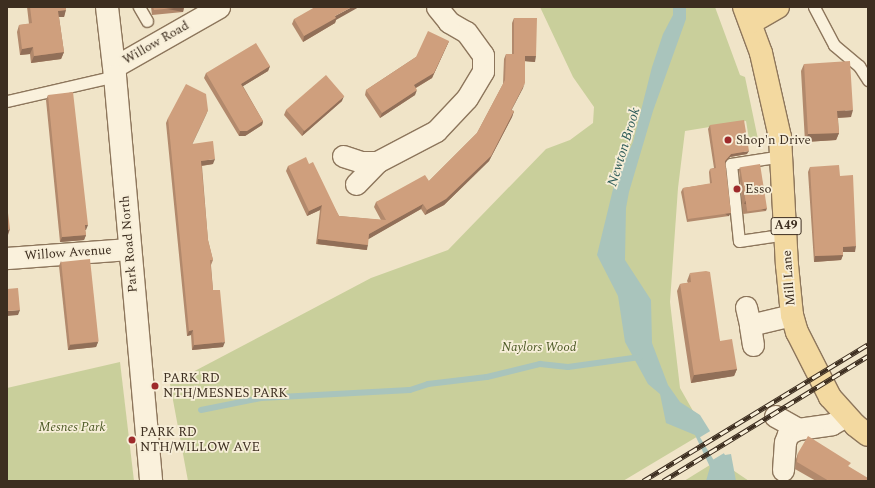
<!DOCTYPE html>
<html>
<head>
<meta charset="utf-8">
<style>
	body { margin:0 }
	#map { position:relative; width:875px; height:488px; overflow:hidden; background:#f0e4c8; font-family:Spectral,serif }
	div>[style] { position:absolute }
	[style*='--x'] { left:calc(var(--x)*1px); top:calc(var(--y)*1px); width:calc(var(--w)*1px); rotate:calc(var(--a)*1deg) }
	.green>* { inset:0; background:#c9cf9b }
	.water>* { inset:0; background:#a9c4bc }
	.pier>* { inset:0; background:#f0e4c8; transform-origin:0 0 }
	.stream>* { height:6px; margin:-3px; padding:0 3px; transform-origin:3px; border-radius:3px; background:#a9c4bc }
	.roads { filter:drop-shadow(1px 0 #8d765c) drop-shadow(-1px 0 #8d765c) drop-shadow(0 1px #8d765c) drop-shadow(0 -1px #8d765c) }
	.lane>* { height:11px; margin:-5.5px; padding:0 5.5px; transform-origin:5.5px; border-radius:5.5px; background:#faf1dc }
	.street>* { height:21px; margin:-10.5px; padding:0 10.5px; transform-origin:10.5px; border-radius:10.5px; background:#faf1dc }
	.secondary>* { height:22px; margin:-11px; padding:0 11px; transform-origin:11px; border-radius:11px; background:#faf1dc }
	.primary>* { height:22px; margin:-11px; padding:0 11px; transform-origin:11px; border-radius:11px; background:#f3d9a0 }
	.rail>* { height:4.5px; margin-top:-2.25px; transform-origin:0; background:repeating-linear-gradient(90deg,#f7eed8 0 9px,#3d2e20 0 18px); box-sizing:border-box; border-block:1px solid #3d2e20 }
	.wall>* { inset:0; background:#b2896c }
	.shaded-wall>* { inset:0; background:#916f58; transform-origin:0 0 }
	.building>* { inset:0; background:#cf9f7d; transform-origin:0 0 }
	.dots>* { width:11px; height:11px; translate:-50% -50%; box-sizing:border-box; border:2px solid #f7eed8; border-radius:50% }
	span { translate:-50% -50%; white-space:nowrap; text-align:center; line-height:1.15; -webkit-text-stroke:3.5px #f7eed8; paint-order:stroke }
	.shield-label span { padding:1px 3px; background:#f7eed8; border:1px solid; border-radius:3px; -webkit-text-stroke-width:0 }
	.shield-label { font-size:12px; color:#3d2e20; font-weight:700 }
	.street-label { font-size:13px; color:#3d2e20 }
	.poi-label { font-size:13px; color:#3d2e20 }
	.left { translate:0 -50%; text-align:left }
	.park-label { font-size:13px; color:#4d5a26; font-style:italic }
	.water-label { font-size:14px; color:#2f5d5a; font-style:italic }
	.frame { position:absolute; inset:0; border:8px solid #3d2e20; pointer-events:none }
</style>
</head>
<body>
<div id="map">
	<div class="green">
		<i style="clip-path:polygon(540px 7px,715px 7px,740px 75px,745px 77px,759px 144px,754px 145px,753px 138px,749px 139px,746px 121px,685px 131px,678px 188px,670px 302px,680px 388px,705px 432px,623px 481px,188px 481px,170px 384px,371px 278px,448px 250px,546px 149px,570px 140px,593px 123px,594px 107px,573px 77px)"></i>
		<i style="clip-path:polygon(120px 362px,134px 481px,7px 481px,7px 388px)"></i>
		<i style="clip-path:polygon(718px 460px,749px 481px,684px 481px)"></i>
	</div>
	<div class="water">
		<i style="clip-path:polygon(673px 7px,686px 7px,686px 19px,653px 111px,629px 192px,626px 208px,625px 260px,651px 300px,652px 343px,668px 385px,680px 402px,700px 415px,725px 455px,731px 454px,736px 481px,706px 481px,710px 467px,695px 435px,666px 423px,660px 394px,648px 384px,625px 342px,618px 296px,597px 255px,614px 185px,633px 142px,652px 67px,663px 34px,673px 15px)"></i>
	</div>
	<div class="pier">
		<i style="left:712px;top:430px;width:26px;height:14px;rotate:59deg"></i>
	</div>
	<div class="stream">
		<i style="--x:201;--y:410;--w:61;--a:-11.3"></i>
		<i style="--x:261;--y:398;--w:149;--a:-3.1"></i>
		<i style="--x:410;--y:390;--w:19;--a:-18"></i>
		<i style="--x:428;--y:384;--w:59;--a:-6.8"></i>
		<i style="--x:487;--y:377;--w:55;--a:-13.8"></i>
		<i style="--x:540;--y:364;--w:28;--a:6"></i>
		<i style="--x:568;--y:367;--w:73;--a:-7.9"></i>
	</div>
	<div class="roads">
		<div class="lane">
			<i style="--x:139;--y:7;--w:16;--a:60"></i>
			<i style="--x:814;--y:7;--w:43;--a:62.2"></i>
			<i style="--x:834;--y:45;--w:33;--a:40"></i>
			<i style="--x:859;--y:66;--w:17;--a:57"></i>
			<i style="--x:7;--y:101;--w:111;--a:-13"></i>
			<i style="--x:782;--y:156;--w:52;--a:171.1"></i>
			<i style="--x:731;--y:164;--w:77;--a:84.1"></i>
			<i style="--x:739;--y:241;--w:49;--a:-8.3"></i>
		</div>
		<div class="street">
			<i style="--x:114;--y:67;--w:121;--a:-29.7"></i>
			<i style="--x:343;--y:156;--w:19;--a:18"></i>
			<i style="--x:361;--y:162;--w:16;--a:0"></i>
			<i style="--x:377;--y:162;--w:67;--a:-27.7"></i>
			<i style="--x:436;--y:131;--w:45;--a:-46.8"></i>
			<i style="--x:467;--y:98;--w:31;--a:-59"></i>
			<i style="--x:483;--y:71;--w:16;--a:-90"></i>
			<i style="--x:483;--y:55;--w:29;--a:-126"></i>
			<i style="--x:466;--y:32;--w:20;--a:-150"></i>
			<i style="--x:449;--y:22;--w:19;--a:-129"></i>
			<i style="--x:356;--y:184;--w:30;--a:-46"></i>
			<i style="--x:7;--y:258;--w:122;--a:-4.2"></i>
			<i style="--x:746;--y:307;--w:18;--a:77"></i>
			<i style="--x:753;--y:345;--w:20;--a:-99"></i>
			<i style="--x:750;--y:325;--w:43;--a:-13.4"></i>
			<i style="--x:775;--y:416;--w:26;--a:29"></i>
			<i style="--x:783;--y:470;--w:28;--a:-86"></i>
			<i style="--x:785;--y:442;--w:9;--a:-69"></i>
			<i style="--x:788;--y:434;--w:11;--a:-27"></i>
			<i style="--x:798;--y:429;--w:34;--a:-8"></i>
			<i style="--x:832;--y:424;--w:16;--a:-30"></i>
		</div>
		<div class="secondary">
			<i style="--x:107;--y:7;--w:69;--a:83.4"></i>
			<i style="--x:115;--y:76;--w:407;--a:84.9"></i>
		</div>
		<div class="primary">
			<i style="--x:744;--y:7;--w:49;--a:69.7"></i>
			<i style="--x:761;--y:53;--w:86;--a:77.3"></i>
			<i style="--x:780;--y:137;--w:128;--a:86.9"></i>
			<i style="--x:787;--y:265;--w:50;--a:84.3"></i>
			<i style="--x:792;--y:315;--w:18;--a:74"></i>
			<i style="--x:797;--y:332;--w:73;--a:63.1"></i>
			<i style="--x:830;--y:397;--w:38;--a:48"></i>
			<i style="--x:855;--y:425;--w:16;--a:38"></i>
			<i style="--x:752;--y:22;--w:30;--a:-30"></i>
		</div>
	</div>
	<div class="rail">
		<i style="--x:643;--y:481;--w:263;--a:-31.3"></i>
		<i style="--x:663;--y:481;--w:240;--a:-31.4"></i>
	</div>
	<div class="wall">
		<i style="clip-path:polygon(27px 7px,66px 7px,64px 17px,59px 17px,64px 52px,61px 59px,31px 63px,30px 54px,20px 55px,17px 32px,19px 25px,29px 24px)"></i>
		<i style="clip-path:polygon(151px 7px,184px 7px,183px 12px,152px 15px)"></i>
		<i style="clip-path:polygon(514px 18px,535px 62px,525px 61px,523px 88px,511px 110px,514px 111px,512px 117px,489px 161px,444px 205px,425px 215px,421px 209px,368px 239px,368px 245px,366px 250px,316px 244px,320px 210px,307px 216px,286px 171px,288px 166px,309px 164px,339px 216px,381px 220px,374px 207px,376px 202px,429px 181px,477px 133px,503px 84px,504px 59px,506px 54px,512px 54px,512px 23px)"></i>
		<i style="clip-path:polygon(294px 19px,336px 20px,335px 23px,303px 42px,292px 24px)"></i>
		<i style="clip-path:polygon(449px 41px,432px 78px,416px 88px,415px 95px,380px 118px,365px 95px,366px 90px,416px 57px)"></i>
		<i style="clip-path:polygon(804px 64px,851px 117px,838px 118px,839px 133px,836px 140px,805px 142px,801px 71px)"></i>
		<i style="clip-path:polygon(270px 66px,268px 71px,243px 86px,263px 121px,262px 125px,245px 136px,239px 136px,204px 78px,206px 73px)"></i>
		<i style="clip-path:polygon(48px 95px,86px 230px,85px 230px,86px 235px,84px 240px,60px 242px,46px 100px)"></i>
		<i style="clip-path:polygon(342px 101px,302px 136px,284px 115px,286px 110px)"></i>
		<i style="clip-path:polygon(208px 110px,192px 144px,213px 164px,202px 166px,208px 240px,213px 260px,211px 265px,213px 290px,223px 347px,192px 350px,191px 335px,187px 336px,166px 123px,168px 118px)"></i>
		<i style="clip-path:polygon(710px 125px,747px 154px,730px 157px,725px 162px,729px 216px,687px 222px,681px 192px,683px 188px,710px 184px,709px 172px,710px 169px,714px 168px,708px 129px)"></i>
		<i style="clip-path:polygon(740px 167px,766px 211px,743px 214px,739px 170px)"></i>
		<i style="clip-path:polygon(810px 167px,840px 176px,855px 252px,843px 252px,843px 255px,841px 260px,814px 262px,808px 172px)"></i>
		<i style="clip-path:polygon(61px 261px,98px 342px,96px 347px,68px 350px,59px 266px)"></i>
		<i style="clip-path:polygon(690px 273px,720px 341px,737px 369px,734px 376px,691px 383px,677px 291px,680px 284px,688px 283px,687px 281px)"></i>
		<i style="clip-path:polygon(798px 453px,849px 467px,868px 481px,816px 481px,795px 469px,796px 459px)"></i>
	</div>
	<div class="shaded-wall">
		<i style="left:184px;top:7px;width:5px;height:30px;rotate:101deg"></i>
		<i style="clip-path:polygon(352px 7px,359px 7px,336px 20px,335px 23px,303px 42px,304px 36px,335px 16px)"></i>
		<i style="clip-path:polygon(66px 10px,64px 17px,55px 17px,58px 11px)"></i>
		<i style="clip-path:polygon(449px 41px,432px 78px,412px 90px,414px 85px)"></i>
		<i style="clip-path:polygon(33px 47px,30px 54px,20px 55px,22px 49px)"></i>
		<i style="clip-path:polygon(64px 52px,61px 59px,31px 63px,34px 56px)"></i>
		<i style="clip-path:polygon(525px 56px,536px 56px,535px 62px,523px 61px)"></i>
		<i style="clip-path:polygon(270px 66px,268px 71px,240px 88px,241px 84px)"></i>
		<i style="clip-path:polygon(525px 83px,523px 88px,509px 115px,511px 110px)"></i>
		<i style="clip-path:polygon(417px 90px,415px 95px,380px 118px,382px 113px)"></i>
		<i style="clip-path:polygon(344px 96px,342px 101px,302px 136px,304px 130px)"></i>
		<i style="clip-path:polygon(208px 110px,206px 115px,190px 149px,192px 144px)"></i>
		<i style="clip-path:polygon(853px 110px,851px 117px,835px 118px,837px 111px)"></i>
		<i style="clip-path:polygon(514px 111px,512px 117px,489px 161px,444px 205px,425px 215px,427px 210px)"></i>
		<i style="clip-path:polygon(263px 121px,262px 125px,245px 136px,239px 136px,240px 131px)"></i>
		<i style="clip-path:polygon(839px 133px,836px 140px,805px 142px,808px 134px)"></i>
		<i style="clip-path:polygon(749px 151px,747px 154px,730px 157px,724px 164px,725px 161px,731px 154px)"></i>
		<i style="clip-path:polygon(215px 159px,213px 164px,199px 166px,201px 161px)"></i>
		<i style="clip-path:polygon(423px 204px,421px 209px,367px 240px,369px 234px)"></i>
		<i style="clip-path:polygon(322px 205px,320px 210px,307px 216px,309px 211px)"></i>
		<i style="left:767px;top:208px;width:3px;height:23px;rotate:108deg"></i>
		<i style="left:731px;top:213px;width:4px;height:43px;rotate:124deg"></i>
		<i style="clip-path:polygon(85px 225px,88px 225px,86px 230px,83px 230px)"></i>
		<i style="clip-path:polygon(10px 229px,8px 235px,7px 235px,7px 230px)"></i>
		<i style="clip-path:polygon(86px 235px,84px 240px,60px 242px,62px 237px)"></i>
		<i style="left:318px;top:239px;width:50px;height:5px;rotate:7deg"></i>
		<i style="clip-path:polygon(856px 246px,855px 252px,841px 252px,843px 247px)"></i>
		<i style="clip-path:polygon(843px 255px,841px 260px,814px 262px,815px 256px)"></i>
		<i style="clip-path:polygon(20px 310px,18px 315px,7px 316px,7px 311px)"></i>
		<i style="clip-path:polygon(193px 330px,191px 335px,187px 336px,189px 331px)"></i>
		<i style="clip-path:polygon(98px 342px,96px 347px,68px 350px,70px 345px)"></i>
		<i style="clip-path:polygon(225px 342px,223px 347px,192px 350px,194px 345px)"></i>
		<i style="clip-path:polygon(737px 369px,734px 376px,691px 383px,694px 375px)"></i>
	</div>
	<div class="building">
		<i style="clip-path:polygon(30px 7px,66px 7px,66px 10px,58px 11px,64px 52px,34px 56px,33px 47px,22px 49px,19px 25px,32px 23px)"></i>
		<i style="clip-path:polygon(153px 7px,184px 7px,154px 10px)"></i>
		<i style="clip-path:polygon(315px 7px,352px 7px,335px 16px,336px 18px,304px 36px,294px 19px)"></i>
		<i style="clip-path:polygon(514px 18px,537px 18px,536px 56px,525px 56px,525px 83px,511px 110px,514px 111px,491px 156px,446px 199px,427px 210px,423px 204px,369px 234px,368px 245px,318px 239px,322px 205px,309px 211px,288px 166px,306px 157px,309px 164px,313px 162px,339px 216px,386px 220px,376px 202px,425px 175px,429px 181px,477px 133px,505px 80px,506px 54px,514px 54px)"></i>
		<i style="clip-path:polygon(428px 31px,449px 41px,434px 73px,414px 85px,417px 90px,382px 113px,366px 90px,416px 57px)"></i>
		<i style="clip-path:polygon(256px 43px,270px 66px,241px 84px,263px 121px,247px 131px,240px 131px,206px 73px)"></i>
		<i style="clip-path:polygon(850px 61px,853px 110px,837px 111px,839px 133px,808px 134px,804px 64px)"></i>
		<i style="left:326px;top:75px;width:28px;height:53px;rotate:49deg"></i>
		<i style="clip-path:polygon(186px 84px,206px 94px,208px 110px,192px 144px,213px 141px,215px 159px,201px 161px,208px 240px,213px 260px,210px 260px,213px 290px,220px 290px,225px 342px,194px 345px,193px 330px,189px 331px,168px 118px)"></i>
		<i style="clip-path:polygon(73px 92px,88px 225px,85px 225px,86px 235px,62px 237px,48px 95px)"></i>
		<i style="clip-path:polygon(744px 120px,749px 151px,731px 154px,725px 161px,731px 213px,688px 219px,683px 188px,712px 183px,710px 169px,716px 168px,710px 125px)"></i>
		<i style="left:760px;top:164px;width:45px;height:20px;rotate:81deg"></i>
		<i style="clip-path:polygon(839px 165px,840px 176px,853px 175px,856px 246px,843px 247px,843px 255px,815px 256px,810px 167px)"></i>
		<i style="clip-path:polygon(7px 205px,10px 229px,7px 230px)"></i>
		<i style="left:90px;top:259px;width:83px;height:29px;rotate:84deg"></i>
		<i style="clip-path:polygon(706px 271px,710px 272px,720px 341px,732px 339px,737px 369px,694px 375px,680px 284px,691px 282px,690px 273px)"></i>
		<i style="clip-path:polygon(18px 288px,20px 310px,7px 311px,7px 289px)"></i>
		<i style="clip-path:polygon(808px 436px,851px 463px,848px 466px,868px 478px,868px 481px,829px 481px,797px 462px,798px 453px)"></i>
	</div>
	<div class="dots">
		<i style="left:728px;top:140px;background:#9e2a2b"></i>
		<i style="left:737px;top:189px;background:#9e2a2b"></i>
		<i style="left:155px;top:386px;background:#9e2a2b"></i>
		<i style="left:132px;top:440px;background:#9e2a2b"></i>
	</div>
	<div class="shield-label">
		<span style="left:786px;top:226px">A49</span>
	</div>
	<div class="street-label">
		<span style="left:156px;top:43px;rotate:-30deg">Willow Road</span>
		<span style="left:129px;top:244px;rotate:-95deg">Park Road North</span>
		<span style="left:68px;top:253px;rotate:-4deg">Willow Avenue</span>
		<span style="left:789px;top:278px;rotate:-94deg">Mill Lane</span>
	</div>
	<div class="poi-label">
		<span class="left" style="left:736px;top:140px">Shop'n Drive</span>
		<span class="left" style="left:745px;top:189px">Esso</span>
		<span class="left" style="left:163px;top:386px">PARK RD<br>NTH/MESNES PARK</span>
		<span class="left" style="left:140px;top:440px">PARK RD<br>NTH/WILLOW AVE</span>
	</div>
	<div class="park-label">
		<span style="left:539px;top:347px">Naylors Wood</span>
		<span style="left:72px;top:427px">Mesnes Park</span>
	</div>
	<div class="water-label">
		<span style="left:624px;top:147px;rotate:-73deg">Newton Brook</span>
	</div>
	<div class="frame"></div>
</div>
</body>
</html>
